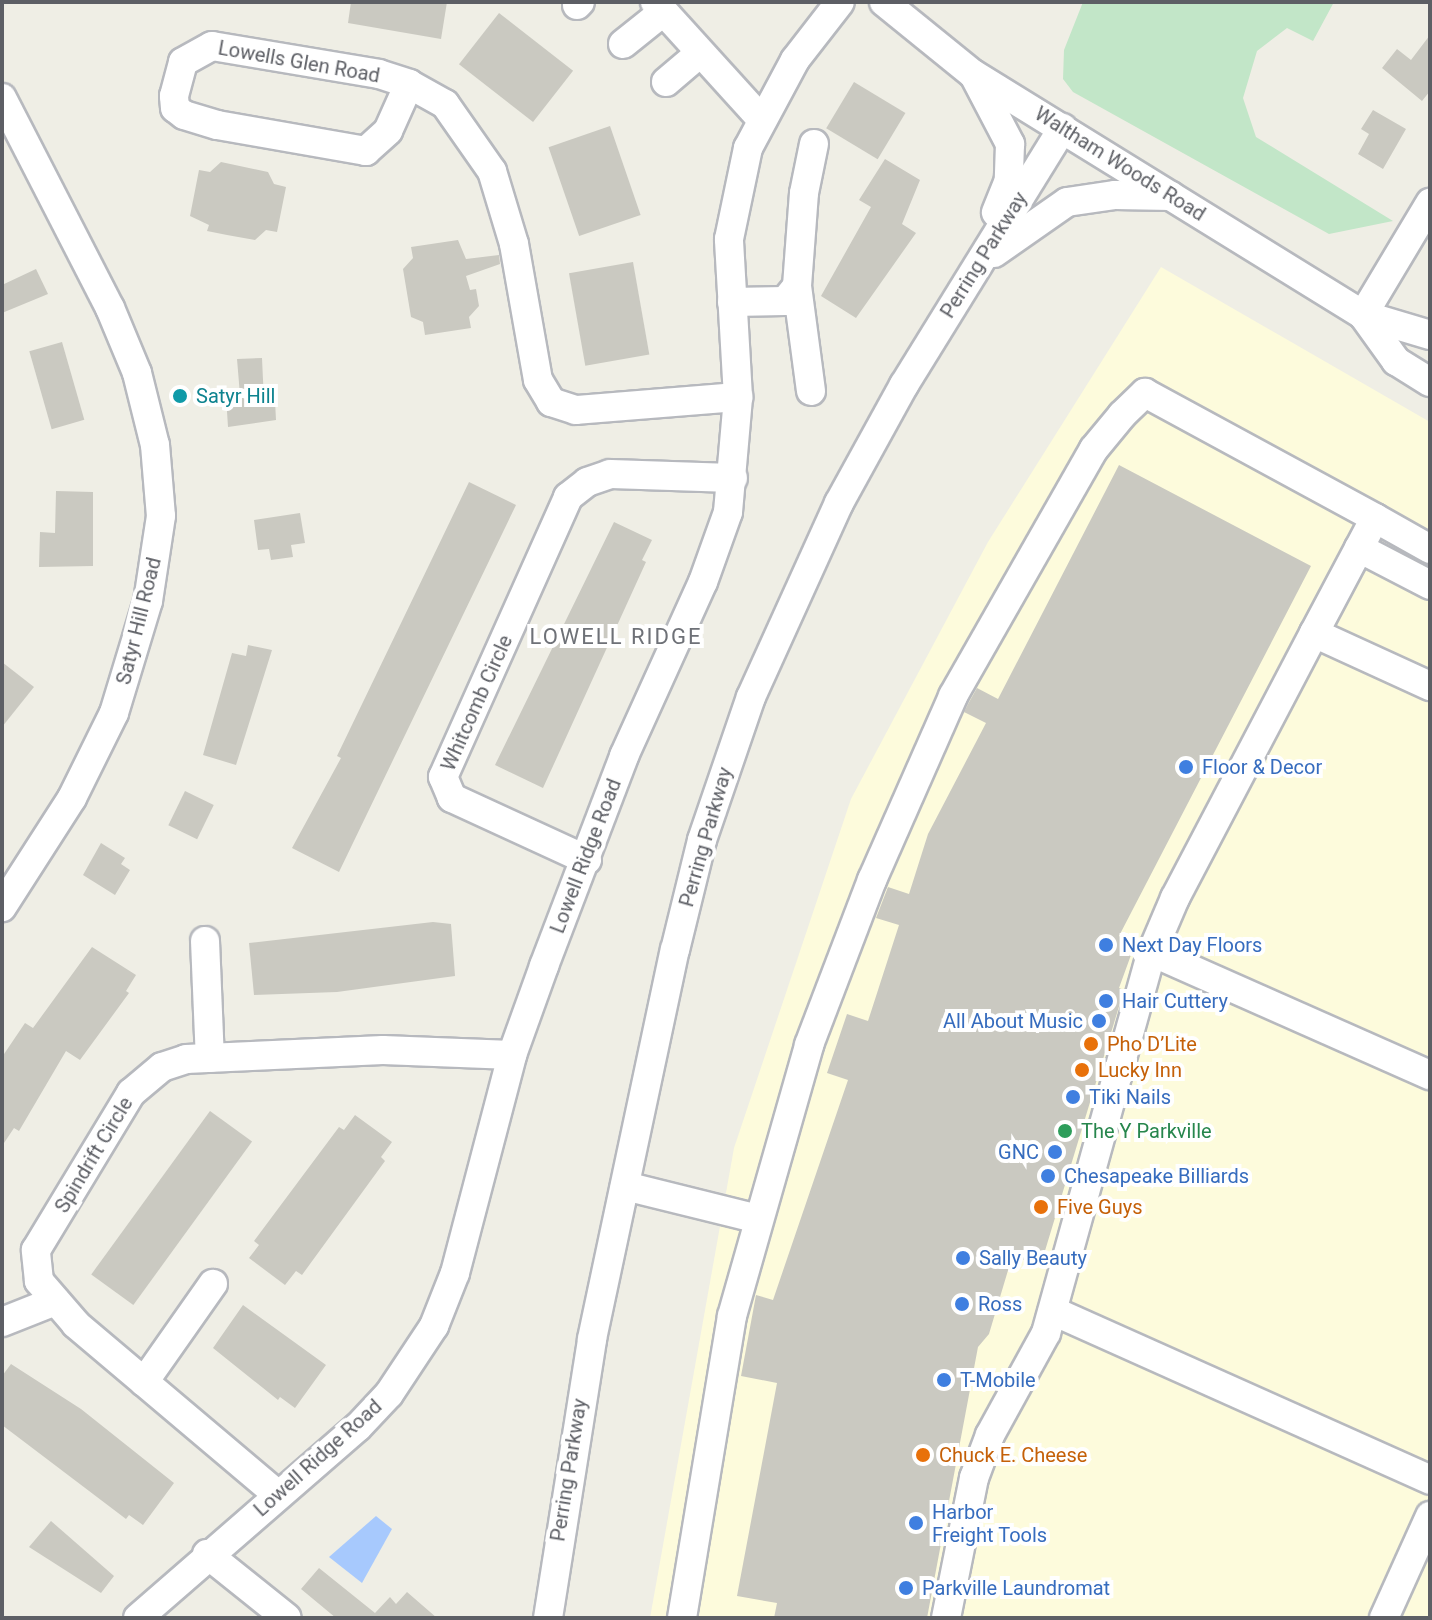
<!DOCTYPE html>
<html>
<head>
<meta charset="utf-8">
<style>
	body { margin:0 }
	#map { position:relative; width:1432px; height:1620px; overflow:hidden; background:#efeee5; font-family:Roboto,sans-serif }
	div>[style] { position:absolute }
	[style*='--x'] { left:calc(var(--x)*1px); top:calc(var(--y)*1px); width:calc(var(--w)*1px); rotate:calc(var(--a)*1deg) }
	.commercial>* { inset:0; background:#fdfbdc }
	.green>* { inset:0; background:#c2e6c8 }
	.water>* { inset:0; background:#a7c9fd }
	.building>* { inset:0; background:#cac9c1; transform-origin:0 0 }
	.roads { filter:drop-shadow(2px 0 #b7b9be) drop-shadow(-2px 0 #b7b9be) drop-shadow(0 2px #b7b9be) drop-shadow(0 -2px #b7b9be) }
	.minor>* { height:28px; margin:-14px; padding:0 14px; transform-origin:14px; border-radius:14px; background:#fff }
	.dots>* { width:22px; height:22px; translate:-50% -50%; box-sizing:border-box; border:4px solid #fff; border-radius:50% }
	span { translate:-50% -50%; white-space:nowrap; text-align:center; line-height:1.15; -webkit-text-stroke:8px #fff; paint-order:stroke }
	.street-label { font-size:20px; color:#5d5f65 }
	.culture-label { font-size:20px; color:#0d838f }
	.left { translate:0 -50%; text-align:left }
	.shop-label { font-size:20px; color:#366cbe }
	.right { translate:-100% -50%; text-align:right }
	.food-label { font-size:20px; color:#c56008 }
	.leisure-label { font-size:20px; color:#27864d }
	.neighbourhood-label { font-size:22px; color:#6e7177; letter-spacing:2px }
	.frame { position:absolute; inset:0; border:4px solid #5d5f65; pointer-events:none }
</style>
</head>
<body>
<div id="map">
	<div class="commercial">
		<i style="clip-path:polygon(1161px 267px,1430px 422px,1430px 1618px,650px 1618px,734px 1148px,851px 799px,988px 542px)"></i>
	</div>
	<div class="green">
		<i style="clip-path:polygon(1083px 2px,1334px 2px,1313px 41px,1287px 28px,1257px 51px,1243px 98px,1256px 137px,1393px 221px,1329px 234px,1073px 92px,1063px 79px,1064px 50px)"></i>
	</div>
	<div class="water">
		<i style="clip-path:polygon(376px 1516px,392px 1529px,362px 1583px,329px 1557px)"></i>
	</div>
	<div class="building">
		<i style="clip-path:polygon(351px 2px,447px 2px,441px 39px,348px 23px)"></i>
		<i style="left:499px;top:13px;width:94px;height:65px;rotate:38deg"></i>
		<i style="clip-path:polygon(1430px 35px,1430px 91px,1422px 101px,1382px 68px,1397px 49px,1411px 60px)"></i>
		<i style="left:854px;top:82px;width:60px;height:54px;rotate:31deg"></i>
		<i style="clip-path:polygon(1373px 110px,1406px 129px,1383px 169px,1358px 154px,1369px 134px,1361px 129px)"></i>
		<i style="left:610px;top:126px;width:94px;height:65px;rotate:71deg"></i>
		<i style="clip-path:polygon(885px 159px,920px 180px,902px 224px,916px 233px,856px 318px,821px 296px,871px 207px,859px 200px)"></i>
		<i style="clip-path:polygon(221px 162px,268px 172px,274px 184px,286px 187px,277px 232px,266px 230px,255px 240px,227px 235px,207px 231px,209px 225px,190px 216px,199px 170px,210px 172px)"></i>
		<i style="clip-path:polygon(458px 240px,466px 259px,499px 255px,500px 264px,466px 276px,470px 290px,476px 289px,479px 306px,469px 317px,471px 328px,425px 335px,423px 322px,411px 317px,403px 269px,413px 258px,411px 247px)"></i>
		<i style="left:633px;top:262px;width:94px;height:65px;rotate:80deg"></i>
		<i style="clip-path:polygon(36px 269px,48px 294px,2px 313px,2px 285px)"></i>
		<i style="left:62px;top:342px;width:81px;height:34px;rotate:74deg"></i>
		<i style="clip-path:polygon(262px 358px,264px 402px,275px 401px,276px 420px,228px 427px,226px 396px,240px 395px,237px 359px)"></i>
		<i style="clip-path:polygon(1119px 465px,1311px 566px,1119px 936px,1135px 944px,1119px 988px,1124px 990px,1041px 1264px,1012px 1257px,989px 1334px,978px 1347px,927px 1618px,774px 1618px,777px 1603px,737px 1596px,777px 1383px,741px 1376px,756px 1295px,773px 1300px,848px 1080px,827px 1073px,847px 1014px,868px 1021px,899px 925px,876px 918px,888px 887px,909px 894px,928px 834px,986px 723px,964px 712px,968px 704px,977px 688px,998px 699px)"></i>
		<i style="clip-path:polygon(469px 482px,516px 505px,339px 872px,292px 848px,341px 758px,337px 756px)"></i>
		<i style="clip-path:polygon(56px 491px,93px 492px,93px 566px,39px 567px,40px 532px,55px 533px)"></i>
		<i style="clip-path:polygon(300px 513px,305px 543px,291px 545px,293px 557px,271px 560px,269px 549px,258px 550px,254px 520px)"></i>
		<i style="clip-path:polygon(614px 522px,652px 540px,642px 560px,646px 562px,543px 788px,495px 765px)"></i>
		<i style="clip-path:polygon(248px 645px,272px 650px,236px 765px,203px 755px,232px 653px,246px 656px)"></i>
		<i style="clip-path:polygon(2px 662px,34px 687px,2px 727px)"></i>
		<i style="left:185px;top:791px;width:32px;height:38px;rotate:26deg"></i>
		<i style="clip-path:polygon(101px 843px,125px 858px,121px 864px,130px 870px,115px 895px,83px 875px)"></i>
		<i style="clip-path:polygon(433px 922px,451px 924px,455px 976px,337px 992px,254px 995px,249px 943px)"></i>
		<i style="clip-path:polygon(92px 947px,136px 975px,126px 991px,129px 993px,80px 1060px,66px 1051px,19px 1131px,14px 1128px,2px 1146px,2px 1057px,25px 1023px,33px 1028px)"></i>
		<i style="left:210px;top:1111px;width:52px;height:202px;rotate:36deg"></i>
		<i style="clip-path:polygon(355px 1115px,392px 1142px,381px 1157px,385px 1161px,302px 1275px,296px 1271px,285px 1285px,249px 1258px,259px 1245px,254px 1241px,339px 1127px,344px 1130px)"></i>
		<i style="clip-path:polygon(243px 1305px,326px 1365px,295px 1408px,280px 1397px,278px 1400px,213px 1348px)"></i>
		<i style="clip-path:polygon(11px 1364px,81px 1409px,174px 1483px,143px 1525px,129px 1515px,126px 1519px,2px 1425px,2px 1376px)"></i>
		<i style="clip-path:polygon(51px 1521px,114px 1576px,101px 1593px,29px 1547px)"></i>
		<i style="clip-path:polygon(319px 1568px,375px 1613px,390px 1597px,396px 1604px,407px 1592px,437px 1618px,336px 1618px,301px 1589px)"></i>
	</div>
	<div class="roads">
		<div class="minor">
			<i style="--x:655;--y:2;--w:156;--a:47.8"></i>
			<i style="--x:884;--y:2;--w:114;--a:39"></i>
			<i style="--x:973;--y:74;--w:458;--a:31.7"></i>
			<i style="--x:1363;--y:315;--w:70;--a:16.6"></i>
			<i style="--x:577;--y:5;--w:4;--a:-45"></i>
			<i style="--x:623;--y:44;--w:51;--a:-38.7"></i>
			<i style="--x:212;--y:46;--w:169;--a:9.5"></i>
			<i style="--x:379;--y:74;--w:32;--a:18"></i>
			<i style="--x:409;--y:84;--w:51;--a:114.1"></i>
			<i style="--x:388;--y:131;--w:30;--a:138"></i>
			<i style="--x:366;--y:151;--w:151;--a:-170.1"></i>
			<i style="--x:217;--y:125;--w:34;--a:-163"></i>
			<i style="--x:184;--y:115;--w:11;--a:-142"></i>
			<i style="--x:175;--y:108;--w:12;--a:-95"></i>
			<i style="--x:174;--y:96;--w:35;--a:-75"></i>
			<i style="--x:183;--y:62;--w:33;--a:-29"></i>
			<i style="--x:975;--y:77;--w:76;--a:62.4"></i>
			<i style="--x:1010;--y:144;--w:36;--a:92"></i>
			<i style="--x:1009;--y:180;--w:35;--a:112"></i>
			<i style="--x:666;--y:82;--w:43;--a:-40.3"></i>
			<i style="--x:409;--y:84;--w:41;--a:29.1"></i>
			<i style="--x:445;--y:104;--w:82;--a:55"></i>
			<i style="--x:492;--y:171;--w:76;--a:73.2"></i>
			<i style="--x:514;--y:244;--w:138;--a:80"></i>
			<i style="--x:538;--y:380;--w:26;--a:59"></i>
			<i style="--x:551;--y:402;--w:26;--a:18"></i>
			<i style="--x:576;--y:410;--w:163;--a:-4.6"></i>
			<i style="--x:2;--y:98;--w:236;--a:62.8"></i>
			<i style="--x:110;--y:308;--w:70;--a:67.4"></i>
			<i style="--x:137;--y:373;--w:74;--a:76"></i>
			<i style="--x:155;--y:445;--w:71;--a:85.2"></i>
			<i style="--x:161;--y:516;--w:86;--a:98.7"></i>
			<i style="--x:148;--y:601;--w:117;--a:106.9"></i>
			<i style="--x:114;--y:713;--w:95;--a:116.3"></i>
			<i style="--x:72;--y:798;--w:130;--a:122.7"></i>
			<i style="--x:994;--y:253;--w:89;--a:-34.9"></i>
			<i style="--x:1067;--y:202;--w:49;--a:-8.3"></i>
			<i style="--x:1115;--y:195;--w:56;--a:1"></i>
			<i style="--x:732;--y:302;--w:53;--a:-1.1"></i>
			<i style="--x:785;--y:301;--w:19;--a:-51"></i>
			<i style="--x:1363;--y:315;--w:131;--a:-59.1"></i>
			<i style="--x:1363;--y:315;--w:57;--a:54.3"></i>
			<i style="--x:1396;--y:361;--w:40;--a:32"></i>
			<i style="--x:811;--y:391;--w:106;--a:-97.6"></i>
			<i style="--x:797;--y:286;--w:93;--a:-85.7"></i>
			<i style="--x:804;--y:193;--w:50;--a:-78.5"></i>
			<i style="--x:1375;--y:518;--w:63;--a:29.4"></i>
			<i style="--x:1359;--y:548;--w:80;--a:27.5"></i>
			<i style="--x:587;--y:860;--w:149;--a:-155.3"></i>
			<i style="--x:452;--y:798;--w:23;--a:-113"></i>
			<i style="--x:443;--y:777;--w:307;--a:-65.9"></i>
			<i style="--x:568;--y:497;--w:24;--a:-38"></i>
			<i style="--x:587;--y:482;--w:24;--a:-19"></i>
			<i style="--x:610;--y:474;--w:123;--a:1.9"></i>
			<i style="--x:205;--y:941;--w:117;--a:87.6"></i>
			<i style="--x:1152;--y:952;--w:304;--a:23.9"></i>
			<i style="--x:625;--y:1186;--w:137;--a:13.9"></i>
			<i style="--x:1053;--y:1311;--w:413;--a:24.1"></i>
			<i style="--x:2;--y:1322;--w:57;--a:-21.6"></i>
			<i style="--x:144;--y:1382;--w:120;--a:-54.9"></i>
			<i style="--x:278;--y:1495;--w:265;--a:-139.8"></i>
			<i style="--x:76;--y:1324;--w:57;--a:-130.7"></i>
			<i style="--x:39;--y:1281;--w:31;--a:-96"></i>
			<i style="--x:36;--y:1250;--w:184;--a:-58.8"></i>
			<i style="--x:131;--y:1093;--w:40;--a:-40"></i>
			<i style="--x:162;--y:1067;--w:25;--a:-18"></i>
			<i style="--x:186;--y:1059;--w:197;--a:-2.6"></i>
			<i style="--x:383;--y:1050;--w:129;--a:2.2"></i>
			<i style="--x:207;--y:1554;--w:102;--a:38.7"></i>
			<i style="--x:138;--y:1618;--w:291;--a:-41"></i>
			<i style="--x:358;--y:1427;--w:45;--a:-46.8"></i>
			<i style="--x:389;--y:1394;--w:82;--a:-56.5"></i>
			<i style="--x:434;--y:1326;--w:57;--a:-68.4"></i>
			<i style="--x:455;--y:1273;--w:225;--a:-75.3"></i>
			<i style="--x:512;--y:1055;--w:95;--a:-70.2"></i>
			<i style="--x:544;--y:966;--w:225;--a:-69.1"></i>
			<i style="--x:624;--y:756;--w:191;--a:-65.6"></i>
			<i style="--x:703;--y:582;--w:74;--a:-70.3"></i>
			<i style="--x:728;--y:512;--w:115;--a:-85"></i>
			<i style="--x:738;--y:397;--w:158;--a:-93.3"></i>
			<i style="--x:729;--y:239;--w:93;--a:-78.2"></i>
			<i style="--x:748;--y:148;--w:100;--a:-61.9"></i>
			<i style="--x:795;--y:60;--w:73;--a:-52.2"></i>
			<i style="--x:548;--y:1618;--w:282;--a:-81"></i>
			<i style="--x:592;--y:1339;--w:398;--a:-78"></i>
			<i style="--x:675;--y:950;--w:113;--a:-76.2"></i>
			<i style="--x:702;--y:840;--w:151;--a:-71.1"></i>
			<i style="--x:751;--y:697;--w:213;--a:-65.6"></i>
			<i style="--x:839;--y:503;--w:135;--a:-61.2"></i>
			<i style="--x:904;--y:385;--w:302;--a:-58.3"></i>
			<i style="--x:682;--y:1618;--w:306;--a:-80.6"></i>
			<i style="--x:732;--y:1316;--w:282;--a:-74.1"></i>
			<i style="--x:809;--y:1045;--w:177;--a:-69.1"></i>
			<i style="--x:872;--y:880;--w:201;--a:-66.2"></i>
			<i style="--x:953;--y:696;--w:284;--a:-60.3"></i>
			<i style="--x:1094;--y:449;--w:44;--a:-50.5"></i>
			<i style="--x:1122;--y:415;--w:32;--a:-44"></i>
			<i style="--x:1145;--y:393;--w:262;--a:28.5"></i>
			<i style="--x:1375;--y:518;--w:130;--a:117.9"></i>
			<i style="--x:1314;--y:633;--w:128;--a:24.6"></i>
			<i style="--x:946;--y:1618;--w:143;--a:-78.7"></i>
			<i style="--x:974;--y:1478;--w:46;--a:-69.6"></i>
			<i style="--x:990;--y:1435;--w:116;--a:-61.2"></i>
			<i style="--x:1046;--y:1333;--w:395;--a:-74.5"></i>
			<i style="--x:1152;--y:952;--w:59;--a:-66.9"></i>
			<i style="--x:1175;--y:898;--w:299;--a:-62.3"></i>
			<i style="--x:1384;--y:1618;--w:112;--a:-65.7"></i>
		</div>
	</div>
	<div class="dots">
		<i style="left:180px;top:396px;background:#0f9aa8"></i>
		<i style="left:1186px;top:767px;background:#3f7fe0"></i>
		<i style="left:1106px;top:945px;background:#3f7fe0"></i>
		<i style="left:1106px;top:1001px;background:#3f7fe0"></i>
		<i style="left:1099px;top:1021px;background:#3f7fe0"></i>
		<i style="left:1091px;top:1044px;background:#e8710a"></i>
		<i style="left:1082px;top:1070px;background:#e8710a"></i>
		<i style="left:1073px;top:1097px;background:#3f7fe0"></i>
		<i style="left:1065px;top:1131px;background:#2e9e5b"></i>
		<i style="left:1055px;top:1152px;background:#3f7fe0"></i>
		<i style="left:1048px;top:1176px;background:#3f7fe0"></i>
		<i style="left:1041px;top:1207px;background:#e8710a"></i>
		<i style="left:963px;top:1258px;background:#3f7fe0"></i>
		<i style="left:962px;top:1304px;background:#3f7fe0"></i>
		<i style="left:944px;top:1380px;background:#3f7fe0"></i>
		<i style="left:923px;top:1455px;background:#e8710a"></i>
		<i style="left:916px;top:1523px;background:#3f7fe0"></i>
		<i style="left:906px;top:1588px;background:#3f7fe0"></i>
	</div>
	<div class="street-label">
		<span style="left:299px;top:62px;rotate:10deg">Lowells Glen Road</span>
		<span style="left:1120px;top:164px;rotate:32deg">Waltham Woods Road</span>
		<span style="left:984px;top:255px;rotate:-58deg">Perring Parkway</span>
		<span style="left:139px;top:621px;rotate:-76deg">Satyr Hill Road</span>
		<span style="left:477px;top:703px;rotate:-66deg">Whitcomb Circle</span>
		<span style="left:706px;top:837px;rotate:-74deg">Perring Parkway</span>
		<span style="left:586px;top:856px;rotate:-69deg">Lowell Ridge Road</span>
		<span style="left:94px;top:1155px;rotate:-59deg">Spindrift Circle</span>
		<span style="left:318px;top:1458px;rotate:-42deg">Lowell Ridge Road</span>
		<span style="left:569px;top:1470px;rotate:-81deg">Perring Parkway</span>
	</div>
	<div class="culture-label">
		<span class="left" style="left:196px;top:396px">Satyr Hill</span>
	</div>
	<div class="shop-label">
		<span class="left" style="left:1202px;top:767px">Floor &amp; Decor</span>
		<span class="left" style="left:1122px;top:945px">Next Day Floors</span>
		<span class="left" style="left:1122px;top:1001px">Hair Cuttery</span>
		<span class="right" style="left:1083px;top:1021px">All About Music</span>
		<span class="left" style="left:1089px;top:1097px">Tiki Nails</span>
		<span class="right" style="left:1039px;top:1152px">GNC</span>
		<span class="left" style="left:1064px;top:1176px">Chesapeake Billiards</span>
		<span class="left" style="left:979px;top:1258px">Sally Beauty</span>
		<span class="left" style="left:978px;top:1304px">Ross</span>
		<span class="left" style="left:960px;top:1380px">T-Mobile</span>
		<span class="left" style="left:932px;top:1524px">Harbor<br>Freight Tools</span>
		<span class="left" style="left:922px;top:1588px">Parkville Laundromat</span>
	</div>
	<div class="food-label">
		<span class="left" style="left:1107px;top:1044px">Pho D’Lite</span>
		<span class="left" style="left:1098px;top:1070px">Lucky Inn</span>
		<span class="left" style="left:1057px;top:1207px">Five Guys</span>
		<span class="left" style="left:939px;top:1455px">Chuck E. Cheese</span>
	</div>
	<div class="leisure-label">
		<span class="left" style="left:1081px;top:1131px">The Y Parkville</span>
	</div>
	<div class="neighbourhood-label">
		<span style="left:616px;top:637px">LOWELL RIDGE</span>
	</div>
	<div class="frame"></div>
</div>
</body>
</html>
